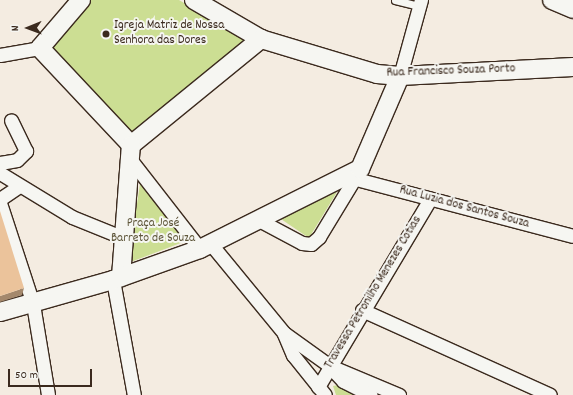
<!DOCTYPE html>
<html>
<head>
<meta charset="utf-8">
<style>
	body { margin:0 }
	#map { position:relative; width:573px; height:395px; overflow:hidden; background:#f4ece1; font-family:Dekko,sans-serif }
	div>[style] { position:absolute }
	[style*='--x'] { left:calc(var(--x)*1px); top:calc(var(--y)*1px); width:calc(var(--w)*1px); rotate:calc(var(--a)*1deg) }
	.green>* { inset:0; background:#ccde93 }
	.roads { filter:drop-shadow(1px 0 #3b2a1e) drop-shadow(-1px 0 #3b2a1e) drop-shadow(0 1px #3b2a1e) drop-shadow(0 -1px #3b2a1e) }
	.lane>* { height:7px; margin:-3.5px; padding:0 3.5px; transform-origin:3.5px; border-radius:3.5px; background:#f6f6f2 }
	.street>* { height:13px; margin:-6.5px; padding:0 6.5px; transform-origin:6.5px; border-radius:6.5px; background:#f6f6f2 }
	.secondary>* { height:18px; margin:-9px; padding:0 9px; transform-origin:9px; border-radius:9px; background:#f6f6f2 }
	.shaded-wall>* { inset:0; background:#a4886c }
	.building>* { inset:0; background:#ebc39b }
	.dots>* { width:11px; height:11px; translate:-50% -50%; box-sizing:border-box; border:2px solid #f6f6f2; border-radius:50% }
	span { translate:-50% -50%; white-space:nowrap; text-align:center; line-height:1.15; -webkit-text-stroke:4px #f6f6f2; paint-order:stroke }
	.poi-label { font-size:13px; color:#3b2a1e }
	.left { translate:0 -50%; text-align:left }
	.street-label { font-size:13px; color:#3b2a1e }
	.park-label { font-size:13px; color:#5f573b }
	.north { position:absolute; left:8px; top:8px; width:40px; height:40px; -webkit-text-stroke:3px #f6f6f2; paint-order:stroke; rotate:269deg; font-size:11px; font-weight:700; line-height:16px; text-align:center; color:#3b2a1e }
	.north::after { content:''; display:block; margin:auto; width:14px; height:18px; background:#3b2a1e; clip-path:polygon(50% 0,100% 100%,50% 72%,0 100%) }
	.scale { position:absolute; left:8px; top:369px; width:84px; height:18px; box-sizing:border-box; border:2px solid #3b2a1e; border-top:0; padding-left:5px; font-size:12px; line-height:14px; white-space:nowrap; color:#3b2a1e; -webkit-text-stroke:3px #f6f6f2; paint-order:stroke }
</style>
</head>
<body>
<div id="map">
	<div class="green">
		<i style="clip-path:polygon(91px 0,179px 0,248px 41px,133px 137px,51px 48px)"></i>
		<i style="clip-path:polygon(140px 184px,186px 241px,128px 263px)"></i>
		<i style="clip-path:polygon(337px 192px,309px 238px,278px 217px)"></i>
		<i style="clip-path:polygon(338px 385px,358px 395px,336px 395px,333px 386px)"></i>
	</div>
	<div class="roads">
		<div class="lane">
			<i style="--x:395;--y:0;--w:25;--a:14"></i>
		</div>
		<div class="street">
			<i style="--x:0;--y:55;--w:41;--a:-9.9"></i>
			<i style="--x:400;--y:76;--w:79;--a:-74.6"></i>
			<i style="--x:130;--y:159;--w:114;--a:52.1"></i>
			<i style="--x:0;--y:163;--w:17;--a:-10"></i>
			<i style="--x:17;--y:160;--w:13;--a:-45"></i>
			<i style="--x:26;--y:151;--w:34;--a:-116"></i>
			<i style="--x:0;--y:173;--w:84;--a:31.4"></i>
			<i style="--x:72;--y:217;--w:56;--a:22"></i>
			<i style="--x:356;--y:179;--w:224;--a:14.7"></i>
			<i style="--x:0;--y:199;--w:23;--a:-34"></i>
			<i style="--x:0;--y:203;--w:106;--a:71.9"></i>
			<i style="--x:33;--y:304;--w:92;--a:80.6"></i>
			<i style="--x:257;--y:219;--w:51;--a:28.1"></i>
			<i style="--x:302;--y:243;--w:9;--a:6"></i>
			<i style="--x:311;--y:244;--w:11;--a:-41"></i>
			<i style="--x:319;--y:237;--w:77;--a:-58.8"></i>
			<i style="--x:210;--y:243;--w:117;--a:50.6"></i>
			<i style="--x:284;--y:333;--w:57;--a:35.7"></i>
			<i style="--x:330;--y:366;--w:75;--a:22.8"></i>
			<i style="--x:113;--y:280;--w:117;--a:79.7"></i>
			<i style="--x:362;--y:310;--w:206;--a:24.3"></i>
			<i style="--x:284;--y:334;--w:23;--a:67"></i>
			<i style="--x:293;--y:355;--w:51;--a:51.3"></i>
			<i style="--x:331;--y:368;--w:18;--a:47"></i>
			<i style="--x:343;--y:381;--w:31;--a:27"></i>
			<i style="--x:318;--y:387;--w:219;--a:-59.2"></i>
		</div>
		<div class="secondary">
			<i style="--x:81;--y:0;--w:63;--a:130.5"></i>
			<i style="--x:40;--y:48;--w:133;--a:46.8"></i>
			<i style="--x:131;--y:145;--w:168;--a:-39.2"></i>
			<i style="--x:194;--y:0;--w:78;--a:30.2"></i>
			<i style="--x:261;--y:39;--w:121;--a:16.8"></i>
			<i style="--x:377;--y:74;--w:23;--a:5"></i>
			<i style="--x:400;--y:76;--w:173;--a:-3"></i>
			<i style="--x:552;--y:0;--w:23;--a:23"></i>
			<i style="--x:121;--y:277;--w:132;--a:-85.7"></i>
			<i style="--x:0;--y:312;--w:117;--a:-15.8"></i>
			<i style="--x:113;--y:280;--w:92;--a:-19.6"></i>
			<i style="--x:200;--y:249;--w:179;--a:-26.6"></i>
			<i style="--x:360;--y:169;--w:101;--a:-66.7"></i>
		</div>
	</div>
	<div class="shaded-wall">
		<i style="clip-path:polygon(24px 288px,22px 295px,0 302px,0 296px)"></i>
	</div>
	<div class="building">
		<i style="clip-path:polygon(0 211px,24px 288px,0 296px)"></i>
	</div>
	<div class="dots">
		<i style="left:106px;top:34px;background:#3b2a1e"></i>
	</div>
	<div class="poi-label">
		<span class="left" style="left:114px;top:34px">Igreja Matriz de Nossa<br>Senhora das Dores</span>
	</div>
	<div class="street-label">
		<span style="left:451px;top:72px;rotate:-2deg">Rua Francisco Souza Porto</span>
		<span style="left:464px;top:208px;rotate:15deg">Rua Luzia dos Santos Souza</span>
		<span style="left:374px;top:293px;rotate:-59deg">Travessa Petronilho Menezes Cotias</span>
	</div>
	<div class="park-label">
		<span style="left:153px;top:232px">Praça José<br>Barreto de Souza</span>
	</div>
	<div class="north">N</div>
	<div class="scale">50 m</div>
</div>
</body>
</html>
